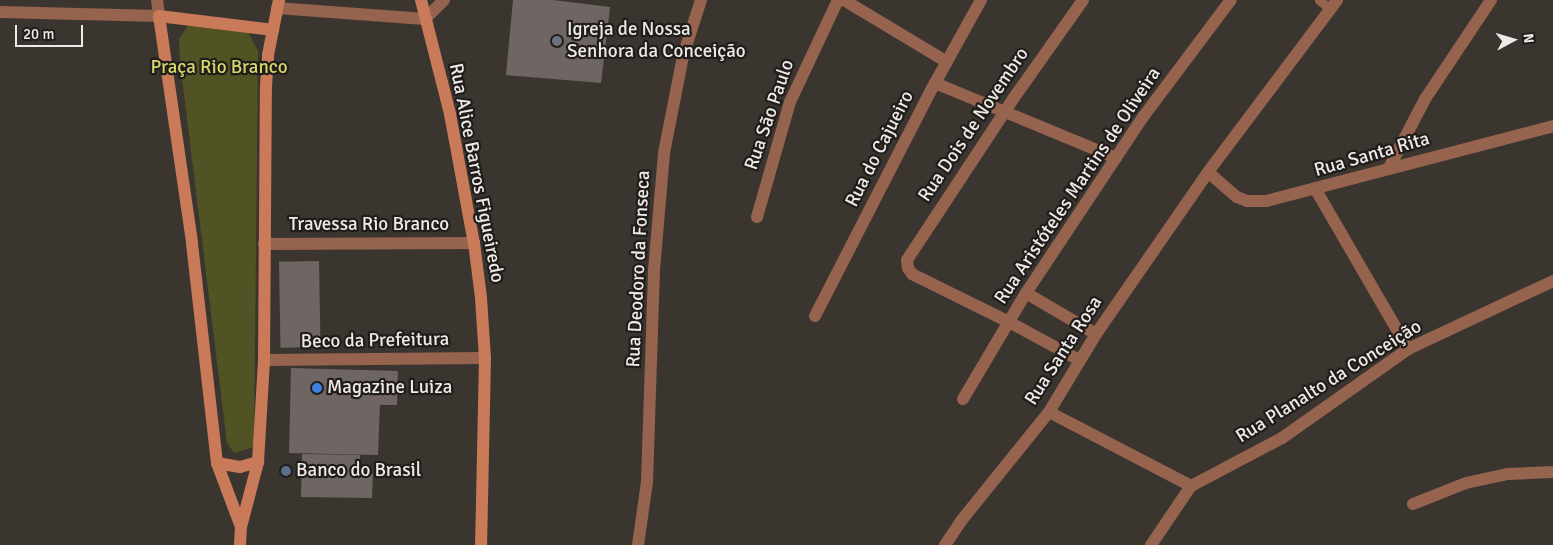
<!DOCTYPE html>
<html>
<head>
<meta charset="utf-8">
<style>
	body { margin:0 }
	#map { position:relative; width:1553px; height:545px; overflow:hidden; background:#3b3530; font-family:Signika,sans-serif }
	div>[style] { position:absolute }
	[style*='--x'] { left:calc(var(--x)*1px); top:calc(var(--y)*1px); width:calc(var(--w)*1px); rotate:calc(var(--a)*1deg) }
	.green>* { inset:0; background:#525324 }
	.building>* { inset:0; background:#6f6664; transform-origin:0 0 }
	.lane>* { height:9px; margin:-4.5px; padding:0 4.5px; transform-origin:4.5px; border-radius:4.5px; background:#95634e }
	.street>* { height:12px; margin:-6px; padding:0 6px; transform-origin:6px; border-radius:6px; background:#95634e }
	.secondary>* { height:12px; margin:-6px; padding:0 6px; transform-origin:6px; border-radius:6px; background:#c97a58 }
	.dots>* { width:14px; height:14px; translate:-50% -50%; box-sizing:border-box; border:2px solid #201d1b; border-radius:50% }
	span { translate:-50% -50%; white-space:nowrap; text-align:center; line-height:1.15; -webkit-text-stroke:4.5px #201d1b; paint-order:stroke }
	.poi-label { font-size:19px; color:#eeeae7 }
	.left { translate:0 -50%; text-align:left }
	.park-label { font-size:19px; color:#d4d86c }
	.street-label { font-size:19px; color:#eeeae7 }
	.north { position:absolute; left:1488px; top:15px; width:50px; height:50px; -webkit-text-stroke:4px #201d1b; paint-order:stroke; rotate:84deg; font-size:14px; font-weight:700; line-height:20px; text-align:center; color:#eeeae7 }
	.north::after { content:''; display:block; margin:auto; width:18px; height:22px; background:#eeeae7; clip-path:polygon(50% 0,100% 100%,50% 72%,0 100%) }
	.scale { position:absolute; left:15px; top:25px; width:68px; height:22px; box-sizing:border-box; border:2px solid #eeeae7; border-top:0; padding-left:6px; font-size:15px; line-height:18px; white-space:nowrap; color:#eeeae7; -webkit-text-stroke:4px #201d1b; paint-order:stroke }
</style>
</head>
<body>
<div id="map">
	<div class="green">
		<i style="clip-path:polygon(189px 24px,248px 32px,258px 51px,254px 447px,234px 453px,227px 443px,180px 62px,179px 39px)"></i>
	</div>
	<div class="building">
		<i style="clip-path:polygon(513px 0,553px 0,610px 7px,601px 83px,506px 75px)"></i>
		<i style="left:319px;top:261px;width:86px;height:40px;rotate:89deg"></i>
		<i style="clip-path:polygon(291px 368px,398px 371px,397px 405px,380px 405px,378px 455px,289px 453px)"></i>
		<i style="clip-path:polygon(302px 454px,360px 455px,360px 474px,373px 474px,372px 498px,301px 497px)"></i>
	</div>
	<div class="lane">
		<i style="--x:1319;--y:0;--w:14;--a:39"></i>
	</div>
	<div class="street">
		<i style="--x:844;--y:0;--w:120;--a:31"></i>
		<i style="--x:277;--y:8;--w:148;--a:4.3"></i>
		<i style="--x:425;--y:19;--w:27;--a:-45"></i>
		<i style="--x:0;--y:12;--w:159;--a:1.4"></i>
		<i style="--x:159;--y:16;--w:16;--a:-97"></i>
		<i style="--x:935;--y:83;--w:196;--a:22.5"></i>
		<i style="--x:1389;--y:168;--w:78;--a:-62.4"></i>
		<i style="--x:1425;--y:99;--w:119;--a:-56.3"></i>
		<i style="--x:1208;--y:172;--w:38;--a:41"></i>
		<i style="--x:1237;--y:197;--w:11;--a:22"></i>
		<i style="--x:1247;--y:201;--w:19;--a:0"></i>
		<i style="--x:1266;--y:201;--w:297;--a:-14.6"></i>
		<i style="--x:1316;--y:190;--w:184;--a:59.9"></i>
		<i style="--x:757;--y:217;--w:120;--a:-74"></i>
		<i style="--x:790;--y:102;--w:113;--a:-64.8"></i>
		<i style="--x:264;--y:244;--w:210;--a:-0.3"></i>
		<i style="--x:1026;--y:293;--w:81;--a:30.4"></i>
		<i style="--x:815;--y:316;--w:262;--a:-62.8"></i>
		<i style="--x:935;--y:83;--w:95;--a:-61"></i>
		<i style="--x:264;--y:360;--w:221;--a:-0.5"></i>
		<i style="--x:1079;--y:360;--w:80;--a:-151.5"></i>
		<i style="--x:1009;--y:322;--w:108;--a:-153.7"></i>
		<i style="--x:912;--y:274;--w:7;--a:-124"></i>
		<i style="--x:908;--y:268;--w:8;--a:-97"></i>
		<i style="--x:907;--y:260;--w:193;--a:-56.6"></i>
		<i style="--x:1013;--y:99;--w:121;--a:-54.7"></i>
		<i style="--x:963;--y:399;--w:123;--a:-59.3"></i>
		<i style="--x:1026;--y:293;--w:211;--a:-56.4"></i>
		<i style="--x:1143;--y:117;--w:146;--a:-53.1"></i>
		<i style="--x:1049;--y:412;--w:160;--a:27.5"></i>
		<i style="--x:1413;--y:504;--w:57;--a:-21.6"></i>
		<i style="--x:1466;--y:483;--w:43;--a:-12.1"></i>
		<i style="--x:1508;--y:474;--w:45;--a:-2.5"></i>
		<i style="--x:638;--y:545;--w:64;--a:-81.9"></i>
		<i style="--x:647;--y:482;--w:212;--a:-88.1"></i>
		<i style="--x:654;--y:270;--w:117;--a:-85.1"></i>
		<i style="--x:664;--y:153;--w:99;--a:-78.9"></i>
		<i style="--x:683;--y:56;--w:59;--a:-72.2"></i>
		<i style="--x:945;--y:545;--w:29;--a:-56"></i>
		<i style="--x:961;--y:521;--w:140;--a:-51.1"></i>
		<i style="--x:1049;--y:412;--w:91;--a:-58.9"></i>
		<i style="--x:1096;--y:334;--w:197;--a:-55.3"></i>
		<i style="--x:1208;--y:172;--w:215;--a:-53.1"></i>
		<i style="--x:1151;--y:545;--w:71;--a:-55.9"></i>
		<i style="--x:1191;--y:486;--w:103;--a:-27.8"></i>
		<i style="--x:1282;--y:438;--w:154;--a:-35.2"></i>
		<i style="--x:1408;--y:349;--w:160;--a:-25.1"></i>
	</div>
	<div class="secondary">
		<i style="--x:421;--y:0;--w:118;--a:75.7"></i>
		<i style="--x:450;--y:114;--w:131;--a:79.5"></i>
		<i style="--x:474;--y:243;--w:55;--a:82.7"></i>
		<i style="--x:481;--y:298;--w:60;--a:86.2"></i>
		<i style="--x:485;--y:358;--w:187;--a:91.2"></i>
		<i style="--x:217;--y:463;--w:23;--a:10"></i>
		<i style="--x:240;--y:467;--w:19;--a:-16"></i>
		<i style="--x:241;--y:527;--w:68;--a:-110.6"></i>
		<i style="--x:217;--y:463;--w:222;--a:-96.5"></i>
		<i style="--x:192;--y:242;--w:228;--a:-98.3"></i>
		<i style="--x:159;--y:16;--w:115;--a:7"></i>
		<i style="--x:240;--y:545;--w:18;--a:-87"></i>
		<i style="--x:241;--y:527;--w:67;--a:-75.3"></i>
		<i style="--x:258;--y:462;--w:102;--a:-86.6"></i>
		<i style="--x:264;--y:360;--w:274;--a:-89.6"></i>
		<i style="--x:266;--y:86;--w:31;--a:-86"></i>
		<i style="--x:268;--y:55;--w:56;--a:-78.7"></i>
	</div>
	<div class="dots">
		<i style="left:557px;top:41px;background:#6b7280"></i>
		<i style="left:317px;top:388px;background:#3f7fe0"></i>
		<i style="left:286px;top:471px;background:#5c6f8a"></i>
	</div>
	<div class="poi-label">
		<span class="left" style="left:567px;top:41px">Igreja de Nossa<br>Senhora da Conceição</span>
		<span class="left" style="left:327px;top:388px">Magazine Luiza</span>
		<span class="left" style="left:296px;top:471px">Banco do Brasil</span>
	</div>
	<div class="park-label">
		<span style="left:219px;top:68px">Praça Rio Branco</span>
	</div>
	<div class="street-label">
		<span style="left:770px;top:115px;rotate:-71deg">Rua São Paulo</span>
		<span style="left:974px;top:125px;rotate:-56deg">Rua Dois de Novembro</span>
		<span style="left:880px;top:149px;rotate:-63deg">Rua do Cajueiro</span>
		<span style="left:1372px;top:155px;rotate:-16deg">Rua Santa Rita</span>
		<span style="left:476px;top:173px;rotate:79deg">Rua Alice Barros Figueiredo</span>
		<span style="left:1078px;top:186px;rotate:-56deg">Rua Aristóteles Martins de Oliveira</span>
		<span style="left:369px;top:225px">Travessa Rio Branco</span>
		<span style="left:639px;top:269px;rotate:-87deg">Rua Deodoro da Fonseca</span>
		<span style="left:375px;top:341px;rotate:-1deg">Beco da Prefeitura</span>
		<span style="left:1064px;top:351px;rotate:-57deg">Rua Santa Rosa</span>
		<span style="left:1329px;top:382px;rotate:-32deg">Rua Planalto da Conceição</span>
	</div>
	<div class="north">N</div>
	<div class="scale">20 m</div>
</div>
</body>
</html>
